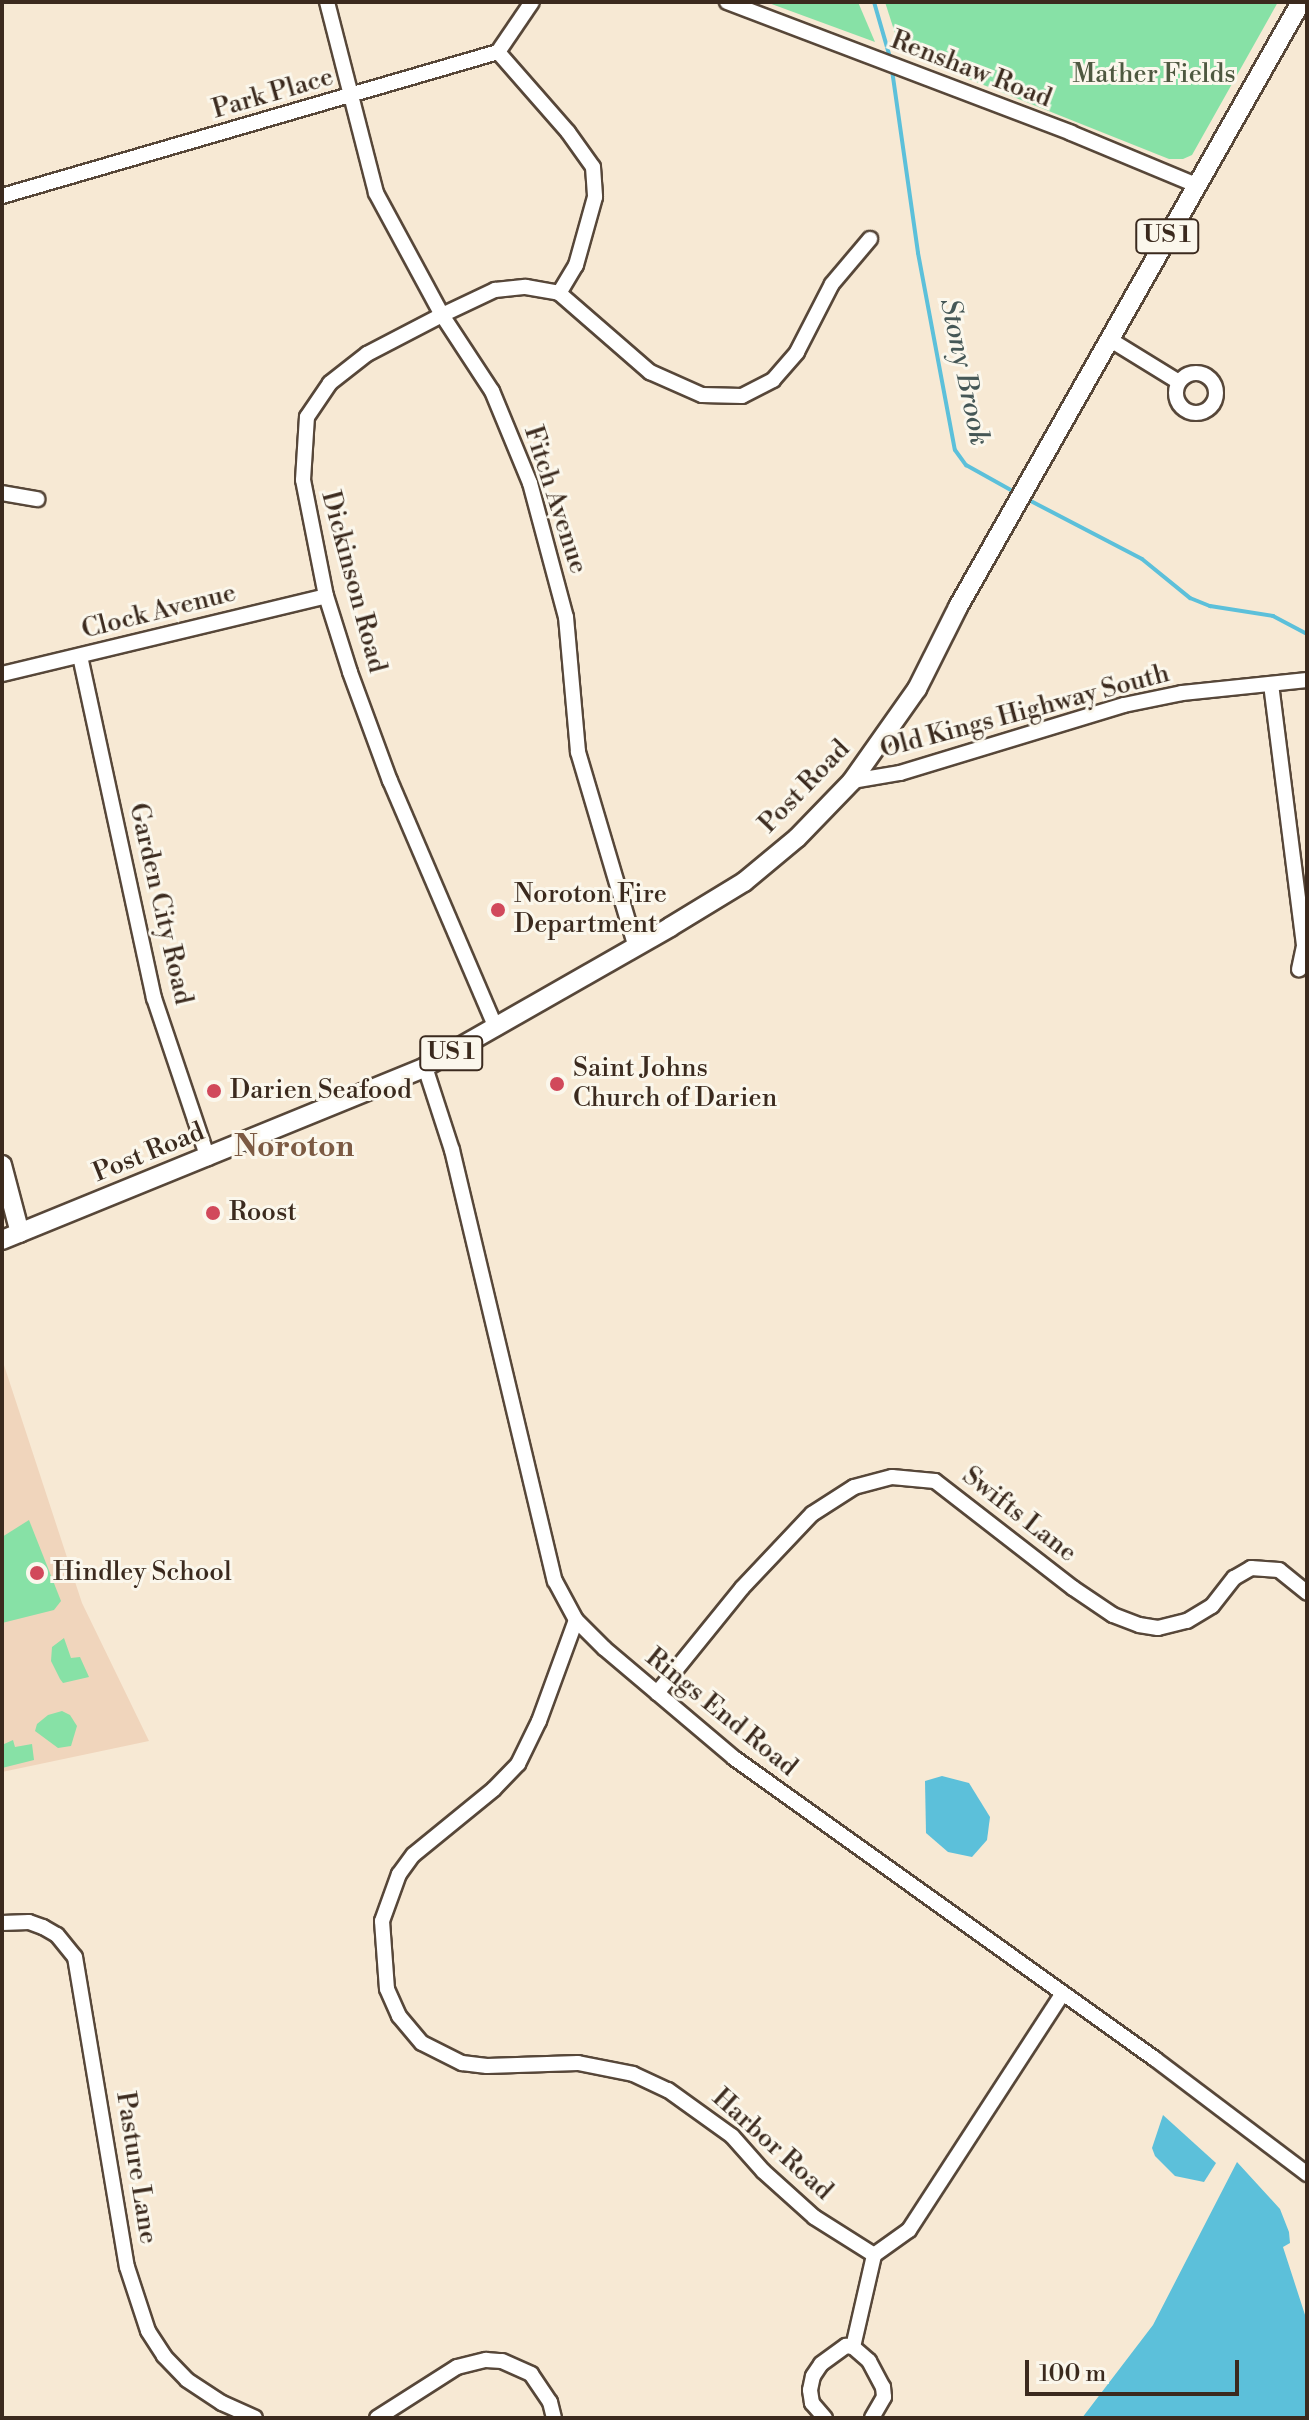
<!DOCTYPE html>
<html>
<head>
<meta charset="utf-8">
<style>
	body { margin:0 }
	#map { position:relative; width:1309px; height:2420px; overflow:hidden; background:#f7e9d4; font-family:"Libre Bodoni",serif }
	div>[style] { position:absolute }
	[style*='--x'] { left:calc(var(--x)*1px); top:calc(var(--y)*1px); width:calc(var(--w)*1px); rotate:calc(var(--a)*1deg) }
	.built>* { inset:0; background:#f0d5bc }
	.green>* { inset:0; background:#87e1a6 }
	.water>* { inset:0; background:#5cc0da }
	.stream>* { height:4px; margin:-2px; padding:0 2px; transform-origin:2px; border-radius:2px; background:#5cc0da }
	.roads { filter:drop-shadow(2px 0 #574739) drop-shadow(-2px 0 #574739) drop-shadow(0 2px #574739) drop-shadow(0 -2px #574739) }
	.minor>* { height:14px; margin:-7px; padding:0 7px; transform-origin:7px; border-radius:7px; background:#fff }
	.minor>.ring { margin:-7px; padding:0; box-sizing:content-box; background:none; border:14px solid #fff; border-radius:50% }
	.major>* { height:18px; margin:-9px; padding:0 9px; transform-origin:9px; border-radius:9px; background:#fff }
	.dots>* { width:22px; height:22px; translate:-50% -50%; box-sizing:border-box; border:4px solid #fbf7ec; border-radius:50% }
	span { translate:-50% -50%; white-space:nowrap; text-align:center; line-height:1.15; -webkit-text-stroke:6px #fbf7ec; paint-order:stroke }
	.shield-label span { padding:2px 6px; background:#fbf7ec; border:2px solid; border-radius:6px; -webkit-text-stroke-width:0 }
	.shield-label { font-size:24px; color:#3b2a1e; font-weight:700 }
	.street-label { font-size:26px; color:#3b2a1e }
	.park-label { font-size:26px; color:#4e5840 }
	.poi-label { font-size:26px; color:#3b2a1e }
	.left { translate:0 -50%; text-align:left }
	.water-label { font-size:28px; color:#455756; font-style:italic }
	.quarter-label { font-size:30px; color:#7c5a43; font-weight:700 }
	.frame { position:absolute; inset:0; border:4px solid #3b2a1e; pointer-events:none }
	.scale { position:absolute; left:1025px; top:2360px; width:214px; height:36px; box-sizing:border-box; border:4px solid #3b2a1e; border-top:0; padding-left:10px; font-size:24px; line-height:28px; white-space:nowrap; color:#3b2a1e; -webkit-text-stroke:6px #fbf7ec; paint-order:stroke }
</style>
</head>
<body>
<div id="map">
	<div class="built">
		<i style="clip-path:polygon(2px 1359px,82px 1603px,149px 1741px,2px 1772px)"></i>
	</div>
	<div class="green">
		<i style="clip-path:polygon(766px 2px,858px 2px,875px 42px)"></i>
		<i style="clip-path:polygon(885px 2px,1278px 2px,1192px 155px,1183px 159px,1169px 159px,901px 52px)"></i>
		<i style="clip-path:polygon(29px 1520px,61px 1601px,54px 1610px,2px 1623px,2px 1537px)"></i>
		<i style="clip-path:polygon(64px 1638px,71px 1658px,80px 1657px,89px 1677px,63px 1683px,60px 1679px,51px 1661px,52px 1647px)"></i>
		<i style="clip-path:polygon(62px 1711px,70px 1715px,77px 1726px,71px 1746px,58px 1748px,35px 1731px,37px 1724px,48px 1715px)"></i>
		<i style="clip-path:polygon(13px 1740px,15px 1747px,32px 1744px,34px 1760px,2px 1768px,2px 1745px)"></i>
	</div>
	<div class="water">
		<i style="clip-path:polygon(942px 1776px,969px 1783px,990px 1817px,987px 1840px,972px 1857px,948px 1852px,926px 1833px,925px 1781px)"></i>
		<i style="clip-path:polygon(1163px 2115px,1216px 2163px,1204px 2182px,1175px 2176px,1155px 2156px,1152px 2148px)"></i>
		<i style="clip-path:polygon(1237px 2162px,1280px 2209px,1289px 2232px,1290px 2243px,1283px 2247px,1307px 2321px,1307px 2418px,1082px 2418px,1153px 2325px)"></i>
	</div>
	<div class="stream">
		<i style="--x:874;--y:2;--w:61;--a:73.9"></i>
		<i style="--x:892;--y:70;--w:185;--a:81.9"></i>
		<i style="--x:918;--y:253;--w:200;--a:79.4"></i>
		<i style="--x:955;--y:450;--w:19;--a:54"></i>
		<i style="--x:966;--y:465;--w:60;--a:29.1"></i>
		<i style="--x:1025;--y:498;--w:132;--a:27.5"></i>
		<i style="--x:1142;--y:559;--w:62;--a:39.1"></i>
		<i style="--x:1190;--y:598;--w:22;--a:22"></i>
		<i style="--x:1210;--y:606;--w:64;--a:9"></i>
		<i style="--x:1273;--y:616;--w:38;--a:28"></i>
	</div>
	<div class="roads">
		<div class="minor">
			<i style="--x:327;--y:2;--w:197;--a:75.6"></i>
			<i style="--x:376;--y:193;--w:139;--a:61.6"></i>
			<i style="--x:442;--y:315;--w:91;--a:56.7"></i>
			<i style="--x:492;--y:391;--w:100;--a:67.6"></i>
			<i style="--x:530;--y:483;--w:139;--a:75"></i>
			<i style="--x:566;--y:617;--w:136;--a:84.9"></i>
			<i style="--x:578;--y:752;--w:204;--a:73.5"></i>
			<i style="--x:727;--y:2;--w:368;--a:20.8"></i>
			<i style="--x:1071;--y:133;--w:135;--a:22.6"></i>
			<i style="--x:498;--y:52;--w:106;--a:48.8"></i>
			<i style="--x:568;--y:132;--w:43;--a:54.5"></i>
			<i style="--x:593;--y:167;--w:30;--a:86"></i>
			<i style="--x:595;--y:197;--w:71;--a:105.6"></i>
			<i style="--x:576;--y:265;--w:33;--a:121"></i>
			<i style="--x:559;--y:293;--w:121;--a:41"></i>
			<i style="--x:650;--y:372;--w:57;--a:23.9"></i>
			<i style="--x:702;--y:395;--w:40;--a:1.4"></i>
			<i style="--x:742;--y:396;--w:35;--a:-27"></i>
			<i style="--x:773;--y:380;--w:37;--a:-49"></i>
			<i style="--x:797;--y:352;--w:76;--a:-62.8"></i>
			<i style="--x:832;--y:284;--w:59;--a:-49.8"></i>
			<i style="--x:2;--y:196;--w:516;--a:-16.19"></i>
			<i style="--x:498;--y:52;--w:60;--a:-55.8"></i>
			<i style="--x:1109;--y:339;--w:82;--a:31.6"></i>
			<i class="ring" style="left:1176px;top:373px;width:26px;height:26px"></i>
			<i style="--x:2;--y:493;--w:36;--a:10"></i>
			<i style="--x:80;--y:656;--w:350;--a:77.8"></i>
			<i style="--x:154;--y:998;--w:169;--a:71.4"></i>
			<i style="--x:2;--y:674;--w:333;--a:-13.5"></i>
			<i style="--x:1271;--y:684;--w:264;--a:82.8"></i>
			<i style="--x:1304;--y:946;--w:24;--a:102"></i>
			<i style="--x:852;--y:781;--w:49;--a:-9.5"></i>
			<i style="--x:900;--y:773;--w:234;--a:-16.9"></i>
			<i style="--x:1124;--y:705;--w:59;--a:-11.7"></i>
			<i style="--x:1182;--y:693;--w:126;--a:-5.9"></i>
			<i style="--x:496;--y:1028;--w:269;--a:-113.2"></i>
			<i style="--x:390;--y:781;--w:116;--a:-110.2"></i>
			<i style="--x:350;--y:672;--w:80;--a:-107.5"></i>
			<i style="--x:326;--y:596;--w:118;--a:-101.2"></i>
			<i style="--x:303;--y:480;--w:63;--a:-86.4"></i>
			<i style="--x:307;--y:417;--w:41;--a:-55.9"></i>
			<i style="--x:330;--y:383;--w:47;--a:-38.1"></i>
			<i style="--x:367;--y:354;--w:85;--a:-27.5"></i>
			<i style="--x:442;--y:315;--w:59;--a:-25.3"></i>
			<i style="--x:495;--y:290;--w:31;--a:-6"></i>
			<i style="--x:526;--y:287;--w:34;--a:10"></i>
			<i style="--x:425;--y:1067;--w:87;--a:72"></i>
			<i style="--x:452;--y:1150;--w:443;--a:76.6"></i>
			<i style="--x:555;--y:1581;--w:44;--a:61.7"></i>
			<i style="--x:576;--y:1620;--w:40;--a:45"></i>
			<i style="--x:604;--y:1648;--w:170;--a:40.2"></i>
			<i style="--x:734;--y:1758;--w:518;--a:35.56"></i>
			<i style="--x:1155;--y:2059;--w:191;--a:37.1"></i>
			<i style="--x:576;--y:1620;--w:108;--a:110.1"></i>
			<i style="--x:539;--y:1721;--w:48;--a:116"></i>
			<i style="--x:518;--y:1764;--w:35;--a:134"></i>
			<i style="--x:494;--y:1789;--w:104;--a:140.8"></i>
			<i style="--x:413;--y:1855;--w:24;--a:126"></i>
			<i style="--x:399;--y:1874;--w:50;--a:109.9"></i>
			<i style="--x:382;--y:1921;--w:68;--a:85.8"></i>
			<i style="--x:387;--y:1989;--w:30;--a:66"></i>
			<i style="--x:399;--y:2016;--w:35;--a:50"></i>
			<i style="--x:422;--y:2043;--w:45;--a:26.6"></i>
			<i style="--x:462;--y:2063;--w:25;--a:7"></i>
			<i style="--x:487;--y:2066;--w:91;--a:-1.9"></i>
			<i style="--x:578;--y:2063;--w:56;--a:11.3"></i>
			<i style="--x:633;--y:2074;--w:38;--a:25"></i>
			<i style="--x:668;--y:2090;--w:79;--a:35.7"></i>
			<i style="--x:732;--y:2136;--w:47;--a:48.5"></i>
			<i style="--x:763;--y:2171;--w:69;--a:42"></i>
			<i style="--x:814;--y:2217;--w:71;--a:32.3"></i>
			<i style="--x:657;--y:1693;--w:135;--a:-51"></i>
			<i style="--x:742;--y:1588;--w:102;--a:-46.6"></i>
			<i style="--x:812;--y:1514;--w:50;--a:-32.7"></i>
			<i style="--x:854;--y:1487;--w:39;--a:-15"></i>
			<i style="--x:892;--y:1477;--w:43;--a:5.3"></i>
			<i style="--x:935;--y:1481;--w:175;--a:37.8"></i>
			<i style="--x:1073;--y:1588;--w:48;--a:34"></i>
			<i style="--x:1113;--y:1615;--w:28;--a:21"></i>
			<i style="--x:1139;--y:1625;--w:19;--a:9"></i>
			<i style="--x:1158;--y:1628;--w:30;--a:-14"></i>
			<i style="--x:1187;--y:1621;--w:29;--a:-31"></i>
			<i style="--x:1212;--y:1606;--w:36;--a:-52"></i>
			<i style="--x:1234;--y:1578;--w:20;--a:-30"></i>
			<i style="--x:1251;--y:1568;--w:28;--a:4"></i>
			<i style="--x:1279;--y:1570;--w:36;--a:39"></i>
			<i style="--x:2;--y:1923;--w:27;--a:-2"></i>
			<i style="--x:29;--y:1922;--w:15;--a:20"></i>
			<i style="--x:43;--y:1927;--w:16;--a:30"></i>
			<i style="--x:57;--y:1935;--w:28;--a:51"></i>
			<i style="--x:75;--y:1957;--w:314;--a:80.5"></i>
			<i style="--x:127;--y:2267;--w:67;--a:71.8"></i>
			<i style="--x:148;--y:2331;--w:30;--a:57"></i>
			<i style="--x:164;--y:2356;--w:33;--a:46"></i>
			<i style="--x:187;--y:2380;--w:42;--a:33.3"></i>
			<i style="--x:222;--y:2403;--w:36;--a:24"></i>
			<i style="--x:853;--y:2347;--w:94;--a:-77.1"></i>
			<i style="--x:874;--y:2255;--w:43;--a:-35.5"></i>
			<i style="--x:909;--y:2230;--w:281;--a:-57"></i>
			<i style="--x:377;--y:2418;--w:95;--a:-32.5"></i>
			<i style="--x:457;--y:2367;--w:30;--a:-14"></i>
			<i style="--x:486;--y:2360;--w:16;--a:4"></i>
			<i style="--x:502;--y:2361;--w:32;--a:24"></i>
			<i style="--x:531;--y:2374;--w:34;--a:56"></i>
			<i style="--x:550;--y:2402;--w:16;--a:76"></i>
			<i style="--x:825;--y:2418;--w:20;--a:-131"></i>
			<i style="--x:812;--y:2403;--w:13;--a:-99"></i>
			<i style="--x:810;--y:2390;--w:14;--a:-78"></i>
			<i style="--x:813;--y:2376;--w:14;--a:-56"></i>
			<i style="--x:821;--y:2364;--w:31;--a:-36"></i>
			<i style="--x:846;--y:2346;--w:7;--a:8"></i>
			<i style="--x:853;--y:2347;--w:21;--a:41"></i>
			<i style="--x:869;--y:2361;--w:30;--a:62"></i>
			<i style="--x:883;--y:2387;--w:10;--a:84"></i>
			<i style="--x:884;--y:2397;--w:24;--a:120"></i>
		</div>
		<div class="major">
			<i style="--x:2;--y:1165;--w:70;--a:75.2"></i>
			<i style="--x:2;--y:1240;--w:457;--a:-22.2"></i>
			<i style="--x:425;--y:1067;--w:282;--a:-29.7"></i>
			<i style="--x:670;--y:927;--w:87;--a:-31.3"></i>
			<i style="--x:744;--y:882;--w:69;--a:-39.7"></i>
			<i style="--x:797;--y:838;--w:79;--a:-46"></i>
			<i style="--x:852;--y:781;--w:113;--a:-54.8"></i>
			<i style="--x:917;--y:689;--w:92;--a:-63.4"></i>
			<i style="--x:958;--y:607;--w:695;--a:-60.45"></i>
		</div>
	</div>
	<div class="dots">
		<i style="left:498px;top:910px;background:#d1495b"></i>
		<i style="left:557px;top:1084px;background:#d1495b"></i>
		<i style="left:214px;top:1091px;background:#d1495b"></i>
		<i style="left:213px;top:1213px;background:#d1495b"></i>
		<i style="left:37px;top:1573px;background:#d1495b"></i>
	</div>
	<div class="shield-label">
		<span style="left:1167px;top:236px">US 1</span>
		<span style="left:451px;top:1053px">US 1</span>
	</div>
	<div class="street-label">
		<span style="left:971px;top:70px;rotate:21deg">Renshaw Road</span>
		<span style="left:273px;top:94px;rotate:-16deg">Park Place</span>
		<span style="left:555px;top:500px;rotate:72deg">Fitch Avenue</span>
		<span style="left:353px;top:582px;rotate:75deg">Dickinson Road</span>
		<span style="left:159px;top:612px;rotate:-14deg">Clock Avenue</span>
		<span style="left:1025px;top:712px;rotate:-15deg">Old Kings Highway South</span>
		<span style="left:805px;top:787px;rotate:-46deg">Post Road</span>
		<span style="left:160px;top:904px;rotate:77deg">Garden City Road</span>
		<span style="left:149px;top:1153px;rotate:-22deg">Post Road</span>
		<span style="left:1019px;top:1515px;rotate:38deg">Swifts Lane</span>
		<span style="left:721px;top:1713px;rotate:39deg">Rings End Road</span>
		<span style="left:772px;top:2145px;rotate:42deg">Harbor Road</span>
		<span style="left:136px;top:2168px;rotate:81deg">Pasture Lane</span>
	</div>
	<div class="park-label">
		<span style="left:1154px;top:75px">Mather Fields</span>
	</div>
	<div class="poi-label">
		<span class="left" style="left:514px;top:910px">Noroton Fire<br>Department</span>
		<span class="left" style="left:573px;top:1084px">Saint Johns<br>Church of Darien</span>
		<span class="left" style="left:230px;top:1091px">Darien Seafood</span>
		<span class="left" style="left:229px;top:1213px">Roost</span>
		<span class="left" style="left:53px;top:1573px">Hindley School</span>
	</div>
	<div class="water-label">
		<span style="left:964px;top:372px;rotate:78deg">Stony Brook</span>
	</div>
	<div class="quarter-label">
		<span style="left:294px;top:1147px">Noroton</span>
	</div>
	<div class="frame"></div>
	<div class="scale">100 m</div>
</div>
</body>
</html>
